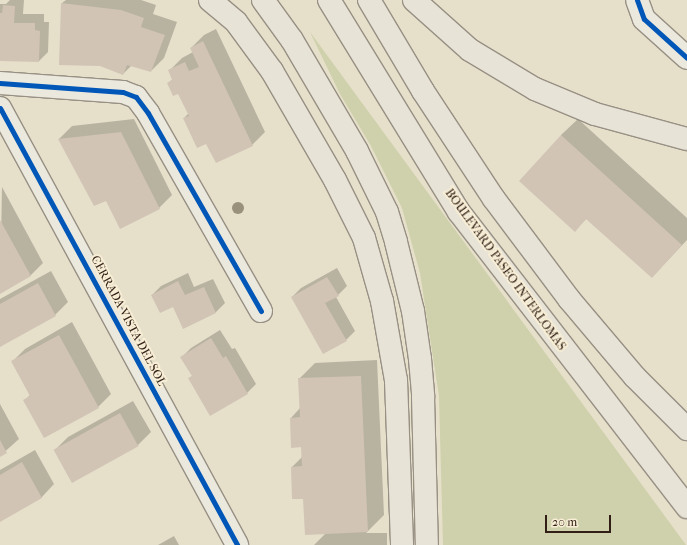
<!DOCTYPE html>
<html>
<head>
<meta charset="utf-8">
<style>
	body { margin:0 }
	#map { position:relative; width:687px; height:545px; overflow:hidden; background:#e6dfca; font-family:"IM FELL French Canon",serif }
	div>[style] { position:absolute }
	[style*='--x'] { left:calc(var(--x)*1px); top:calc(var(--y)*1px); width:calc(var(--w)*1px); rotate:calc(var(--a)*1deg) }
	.green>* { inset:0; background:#ced1ab }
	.shadow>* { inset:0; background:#0003 }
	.building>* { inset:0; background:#d1c4b5; transform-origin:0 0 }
	.roads { filter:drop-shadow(1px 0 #979084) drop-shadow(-1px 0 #979084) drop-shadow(0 1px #979084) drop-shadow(0 -1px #979084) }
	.minor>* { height:22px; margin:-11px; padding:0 11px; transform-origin:11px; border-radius:11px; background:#ebe8dd }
	.major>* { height:22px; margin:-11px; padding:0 11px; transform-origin:11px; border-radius:11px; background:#e8e3d7 }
	.cycleway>* { height:5px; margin:-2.5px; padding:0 2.5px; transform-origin:2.5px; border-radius:2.5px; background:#0057b8 }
	.trees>* { width:12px; height:12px; margin:-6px; border-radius:50%; background:#99917b }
	span { translate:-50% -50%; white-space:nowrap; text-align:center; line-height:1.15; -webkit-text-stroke:4px #f7eed5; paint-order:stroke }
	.street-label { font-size:12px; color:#311f16 }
	.scale { position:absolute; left:545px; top:515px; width:66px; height:18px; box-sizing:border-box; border:2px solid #311f16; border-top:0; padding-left:5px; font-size:12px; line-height:14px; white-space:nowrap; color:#311f16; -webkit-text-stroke:3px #f7eed5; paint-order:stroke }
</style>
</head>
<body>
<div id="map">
	<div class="green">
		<i style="clip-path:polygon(310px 32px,686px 545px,443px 545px,439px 396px,420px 273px,402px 208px,371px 146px,340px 94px)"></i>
	</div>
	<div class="shadow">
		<i style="clip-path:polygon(10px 0,24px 0,23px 14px,44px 14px,44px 22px,49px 22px,48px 52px,39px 61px,0 49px,0 4px,6px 4px)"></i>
		<i style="clip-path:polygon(66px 0,141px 0,156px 5px,153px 14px,177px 22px,164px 58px,151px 71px,132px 65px,123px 74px,62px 3px)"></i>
		<i style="clip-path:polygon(216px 29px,265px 132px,252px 145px,184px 118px,189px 113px,179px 92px,168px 83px,173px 79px,169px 71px,182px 58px,193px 52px,191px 48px,204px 35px)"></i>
		<i style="clip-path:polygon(134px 119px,172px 195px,159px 208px,106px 199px,59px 139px,72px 126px)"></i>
		<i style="clip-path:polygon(578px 119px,687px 218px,687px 240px,652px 277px,587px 218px,575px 230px,561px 135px)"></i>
		<i style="clip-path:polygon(2px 187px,43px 263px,30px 276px,0 292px)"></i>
		<i style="clip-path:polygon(337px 268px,347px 286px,336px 297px,355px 331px,346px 340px,292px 297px,301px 288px)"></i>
		<i style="clip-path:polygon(51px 271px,68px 302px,55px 315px,0 346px,0 299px)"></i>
		<i style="clip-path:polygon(188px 273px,194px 287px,213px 279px,225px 303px,216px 312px,184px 328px,173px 306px,152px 295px,161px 286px)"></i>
		<i style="clip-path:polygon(72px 322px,111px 394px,98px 407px,45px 437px,24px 401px,30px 395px,12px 362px,25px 349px)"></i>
		<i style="clip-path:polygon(220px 330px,232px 349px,235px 348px,256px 384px,247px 393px,189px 379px,193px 375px,182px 357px,191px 348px)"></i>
		<i style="clip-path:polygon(377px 360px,384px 515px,366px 533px,387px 533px,387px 545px,314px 545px,326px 533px,304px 498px,292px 467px,302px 457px,302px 446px,291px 418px,300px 408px,299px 379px,315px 363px)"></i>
		<i style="clip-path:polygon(133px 401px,151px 432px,138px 445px,72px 481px,55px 450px,68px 437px)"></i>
		<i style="clip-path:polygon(0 404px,19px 439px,0 456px)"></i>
		<i style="clip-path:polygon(35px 450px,54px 484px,41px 498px,0 520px,0 470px)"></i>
		<i style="clip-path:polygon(174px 536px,179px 545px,158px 545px)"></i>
	</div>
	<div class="building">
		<i style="clip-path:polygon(61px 3px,121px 10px,144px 18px,141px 27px,165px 35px,151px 72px,127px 65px,123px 75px,100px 66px,59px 65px)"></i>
		<i style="clip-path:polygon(3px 5px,15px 6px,14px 23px,35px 23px,35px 30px,40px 31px,39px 62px,0 61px,0 13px,2px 13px)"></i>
		<i style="clip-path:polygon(203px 41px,253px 146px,216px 163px,206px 144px,197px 148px,183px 118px,189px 116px,178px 94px,173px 96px,167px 83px,172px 80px,168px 70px,185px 62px,189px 71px,199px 67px,190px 48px)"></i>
		<i style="clip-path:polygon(121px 132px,160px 209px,120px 229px,106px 201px,94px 206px,58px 139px)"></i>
		<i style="clip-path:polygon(561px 135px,682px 245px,652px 278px,586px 219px,575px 232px,519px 181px)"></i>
		<i style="clip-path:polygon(0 220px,31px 276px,0 294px)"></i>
		<i style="clip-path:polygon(327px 277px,339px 296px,325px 303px,347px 341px,323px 354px,291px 297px)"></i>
		<i style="clip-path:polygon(178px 281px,185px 295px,204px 287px,216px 313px,183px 329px,173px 307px,160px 313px,151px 295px)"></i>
		<i style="clip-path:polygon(38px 283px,56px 316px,0 347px,0 304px)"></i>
		<i style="clip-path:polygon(59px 335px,99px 408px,44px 438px,23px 400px,30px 396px,11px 361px)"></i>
		<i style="clip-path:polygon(211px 338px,223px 358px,226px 356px,248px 394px,210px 416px,188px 378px,192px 376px,180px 357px)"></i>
		<i style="clip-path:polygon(361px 376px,368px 532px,305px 535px,303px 499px,292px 499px,291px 467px,302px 466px,301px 447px,291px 448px,290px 418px,300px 417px,298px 378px)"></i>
		<i style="left:120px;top:413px;width:38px;height:76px;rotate:61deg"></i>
		<i style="clip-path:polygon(0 440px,7px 453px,0 457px)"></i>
		<i style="clip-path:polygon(22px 462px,42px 498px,0 522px,0 475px)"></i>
	</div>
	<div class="roads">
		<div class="minor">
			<i style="--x:637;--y:0;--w:20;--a:70"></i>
			<i style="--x:644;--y:19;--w:58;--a:42.2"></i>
			<i style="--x:0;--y:83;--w:123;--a:4.2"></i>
			<i style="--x:123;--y:92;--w:14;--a:21"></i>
			<i style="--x:136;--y:97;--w:20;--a:53"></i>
			<i style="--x:148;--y:113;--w:228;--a:60.3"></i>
			<i style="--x:0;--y:108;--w:497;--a:61.5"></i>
		</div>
		<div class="major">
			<i style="--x:210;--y:0;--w:34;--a:40"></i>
			<i style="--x:236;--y:22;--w:61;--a:53.7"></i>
			<i style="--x:272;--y:71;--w:126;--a:60"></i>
			<i style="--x:335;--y:180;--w:65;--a:63.4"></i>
			<i style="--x:364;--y:238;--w:66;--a:74.1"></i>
			<i style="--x:382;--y:301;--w:80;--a:80"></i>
			<i style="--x:396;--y:380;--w:165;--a:87.9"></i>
			<i style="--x:263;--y:0;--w:49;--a:54.1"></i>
			<i style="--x:292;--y:40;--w:129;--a:59.6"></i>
			<i style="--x:357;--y:151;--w:68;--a:63.8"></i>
			<i style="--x:387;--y:212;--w:31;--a:73"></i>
			<i style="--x:396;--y:242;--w:71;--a:76.2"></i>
			<i style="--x:413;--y:311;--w:49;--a:81.7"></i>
			<i style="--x:420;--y:359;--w:38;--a:85"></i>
			<i style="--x:423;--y:397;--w:148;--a:88.5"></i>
			<i style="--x:329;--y:0;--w:249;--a:58.5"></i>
			<i style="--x:459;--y:212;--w:373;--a:52.3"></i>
			<i style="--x:369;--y:0;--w:106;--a:59.3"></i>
			<i style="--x:423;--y:91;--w:129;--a:56.7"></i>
			<i style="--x:494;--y:199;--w:125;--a:53.1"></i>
			<i style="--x:569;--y:299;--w:102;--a:49.8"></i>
			<i style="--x:635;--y:377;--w:74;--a:45"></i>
			<i style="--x:414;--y:0;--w:75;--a:41.8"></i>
			<i style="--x:470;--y:50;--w:76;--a:31"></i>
			<i style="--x:535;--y:89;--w:65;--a:22.6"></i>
			<i style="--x:595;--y:114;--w:95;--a:15.2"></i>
		</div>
	</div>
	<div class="cycleway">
		<i style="--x:637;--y:0;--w:20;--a:70"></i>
		<i style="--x:644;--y:19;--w:58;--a:42.2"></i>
		<i style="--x:0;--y:83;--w:123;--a:4.2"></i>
		<i style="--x:123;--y:92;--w:14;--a:21"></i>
		<i style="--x:136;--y:97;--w:20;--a:53"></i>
		<i style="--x:148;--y:113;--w:228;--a:60.3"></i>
		<i style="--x:0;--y:108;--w:497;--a:61.5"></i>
	</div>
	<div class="trees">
		<i style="left:238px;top:208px"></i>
	</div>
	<div class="street-label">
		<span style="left:505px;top:270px;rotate:54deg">BOULEVARD PASEO INTERLOMAS</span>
		<span style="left:128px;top:321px;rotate:62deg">CERRADA VISTA DEL SOL</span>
	</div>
	<div class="scale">20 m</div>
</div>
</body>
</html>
